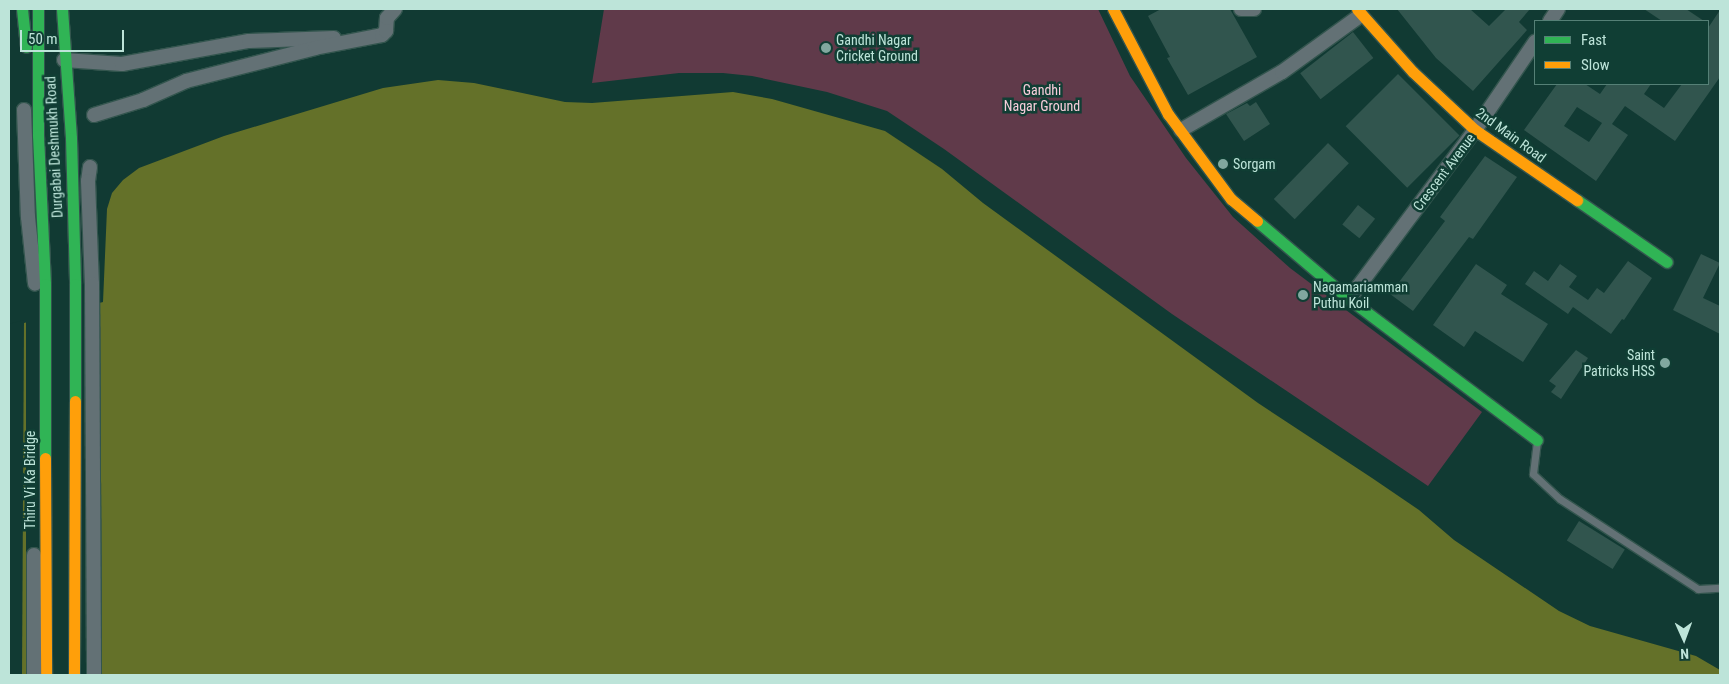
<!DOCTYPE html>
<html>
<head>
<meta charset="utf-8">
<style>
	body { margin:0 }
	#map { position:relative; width:1729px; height:684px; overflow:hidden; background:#113a33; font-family:"Roboto Condensed",sans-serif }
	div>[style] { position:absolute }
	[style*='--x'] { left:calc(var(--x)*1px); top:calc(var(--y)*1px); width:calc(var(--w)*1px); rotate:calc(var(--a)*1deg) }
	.green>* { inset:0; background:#603a4a }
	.water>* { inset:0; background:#647129 }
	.pier>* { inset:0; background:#113a33; transform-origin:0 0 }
	.building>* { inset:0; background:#31554e; transform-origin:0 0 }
	.roads { filter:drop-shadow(1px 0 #33554e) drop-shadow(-1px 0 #33554e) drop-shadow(0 1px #33554e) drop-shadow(0 -1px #33554e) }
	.lane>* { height:7px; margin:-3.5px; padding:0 3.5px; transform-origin:3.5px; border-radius:3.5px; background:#637175 }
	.street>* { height:14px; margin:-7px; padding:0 7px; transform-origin:7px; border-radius:7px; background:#637175 }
	.fast>* { height:11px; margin:-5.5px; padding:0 5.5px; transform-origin:5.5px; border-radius:5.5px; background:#30b455 }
	.slow>* { height:11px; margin:-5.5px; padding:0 5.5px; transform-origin:5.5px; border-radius:5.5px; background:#ff9f0a }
	.dots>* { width:14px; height:14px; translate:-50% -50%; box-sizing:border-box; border:2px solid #103e34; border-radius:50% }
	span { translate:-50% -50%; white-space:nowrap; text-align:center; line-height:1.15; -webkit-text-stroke:5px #103e34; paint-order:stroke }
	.poi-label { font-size:14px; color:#bde4d9 }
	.left { translate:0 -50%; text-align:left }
	.right { translate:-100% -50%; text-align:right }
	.park-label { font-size:14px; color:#f8cddb }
	.street-label { font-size:14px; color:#bde4d9 }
	.frame { position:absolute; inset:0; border:10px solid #bde4d9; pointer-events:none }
	.legend { position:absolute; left:1534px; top:20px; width:175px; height:65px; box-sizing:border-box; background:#103e34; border:1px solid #558076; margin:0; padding:6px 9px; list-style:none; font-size:15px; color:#bde4d9 }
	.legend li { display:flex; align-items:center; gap:10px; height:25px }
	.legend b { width:25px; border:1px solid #558076 }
	.north { position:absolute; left:1659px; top:614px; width:50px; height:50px; -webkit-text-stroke:4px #103e34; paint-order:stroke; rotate:178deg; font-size:14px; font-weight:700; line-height:20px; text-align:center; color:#bde4d9 }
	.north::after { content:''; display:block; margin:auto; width:18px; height:22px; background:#bde4d9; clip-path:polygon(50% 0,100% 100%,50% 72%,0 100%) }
	.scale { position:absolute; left:20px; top:30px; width:104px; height:22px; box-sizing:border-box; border:2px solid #bde4d9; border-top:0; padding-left:6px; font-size:15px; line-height:18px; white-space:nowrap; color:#bde4d9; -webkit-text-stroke:4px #103e34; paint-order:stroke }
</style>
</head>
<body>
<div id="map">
	<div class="green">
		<i style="clip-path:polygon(604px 9px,1098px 9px,1130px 76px,1186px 158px,1233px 217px,1290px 268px,1482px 412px,1428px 486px,1172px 314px,944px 149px,887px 111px,827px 92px,752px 76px,723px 73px,679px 73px,592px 83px)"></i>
	</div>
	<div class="water">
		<i style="clip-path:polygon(438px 80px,474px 83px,565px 102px,592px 103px,733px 92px,772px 99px,885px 131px,942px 169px,983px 203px,1258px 403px,1372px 478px,1419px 510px,1454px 540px,1559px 611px,1590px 626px,1696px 656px,1720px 670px,1720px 675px,9px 675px,9px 327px,103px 302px,107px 209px,112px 193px,123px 180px,139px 168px,224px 136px,383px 88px)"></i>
	</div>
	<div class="pier">
		<i style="left:98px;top:301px;width:374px;height:72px;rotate:90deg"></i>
		<i style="clip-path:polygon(24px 320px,22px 675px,9px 675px,9px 324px)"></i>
	</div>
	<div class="building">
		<i style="clip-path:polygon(1161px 9px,1230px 9px,1257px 57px,1188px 95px,1167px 58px,1170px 57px,1148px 16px)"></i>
		<i style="clip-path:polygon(1397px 9px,1470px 9px,1489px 26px,1506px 9px,1530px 9px,1519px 22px,1527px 30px,1473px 91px,1436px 58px)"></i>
		<i style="clip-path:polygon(1644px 9px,1686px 9px,1704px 21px,1662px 21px)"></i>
		<i style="clip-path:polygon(evenodd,1720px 10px,1720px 77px,1675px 141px,1625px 106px,1612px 124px,1628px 135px,1596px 181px,1524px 130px,1557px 84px,1585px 84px,1600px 94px,1607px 84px,1651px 84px,1644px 94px,1664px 108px,1682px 84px,1708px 84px,1708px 28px,1720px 10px,1577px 107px,1602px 123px,1589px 142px,1564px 126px,1577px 107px)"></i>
		<i style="left:1353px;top:32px;width:33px;height:67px;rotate:52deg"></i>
		<i style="left:1398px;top:74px;width:87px;height:74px;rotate:45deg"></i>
		<i style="clip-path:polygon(1256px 102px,1270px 124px,1244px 141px,1226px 114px,1247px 103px,1250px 106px)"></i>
		<i style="left:1328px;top:143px;width:29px;height:78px;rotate:44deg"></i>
		<i style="clip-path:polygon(1485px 156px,1517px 177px,1473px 239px,1469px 237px,1413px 311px,1390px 294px,1445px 221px,1440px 217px)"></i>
		<i style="left:1358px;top:205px;width:22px;height:25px;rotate:39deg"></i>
		<i style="clip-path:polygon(1701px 254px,1720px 263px,1703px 298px,1720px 306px,1720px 334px,1673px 310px)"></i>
		<i style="clip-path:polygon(1628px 261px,1652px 278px,1624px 320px,1622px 319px,1611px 334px,1573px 307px,1568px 314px,1525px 284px,1534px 271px,1548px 281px,1560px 264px,1577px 276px,1569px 287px,1588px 300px,1597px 288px,1604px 293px)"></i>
		<i style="clip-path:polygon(1476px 264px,1507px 285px,1501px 294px,1548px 324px,1523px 362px,1475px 331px,1464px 347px,1433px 325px)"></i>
		<i style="clip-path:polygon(1576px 350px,1588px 358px,1561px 399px,1551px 392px,1556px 386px,1549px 381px)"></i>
		<i style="left:1579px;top:521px;width:54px;height:23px;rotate:32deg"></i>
	</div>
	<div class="roads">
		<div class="lane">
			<i style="--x:1537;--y:441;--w:33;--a:97"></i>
			<i style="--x:1533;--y:474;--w:37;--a:43"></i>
			<i style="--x:1560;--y:499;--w:165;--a:33.1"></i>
			<i style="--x:1698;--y:589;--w:22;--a:-3"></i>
		</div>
		<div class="street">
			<i style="--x:1241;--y:9;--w:13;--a:0"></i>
			<i style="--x:1550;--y:21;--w:14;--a:-56"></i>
			<i style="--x:64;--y:60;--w:58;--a:3.9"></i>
			<i style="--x:122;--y:64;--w:129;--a:-10.3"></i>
			<i style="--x:249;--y:41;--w:85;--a:-2"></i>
			<i style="--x:24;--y:110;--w:107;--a:87.9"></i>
			<i style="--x:28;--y:217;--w:67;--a:84"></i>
			<i style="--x:94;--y:115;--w:51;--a:-17"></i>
			<i style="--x:143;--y:100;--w:47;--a:-23.8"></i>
			<i style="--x:186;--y:81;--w:133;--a:-14.3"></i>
			<i style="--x:315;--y:48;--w:68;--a:-11"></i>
			<i style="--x:382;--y:35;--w:6;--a:-45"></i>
			<i style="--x:386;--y:31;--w:13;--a:-86"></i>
			<i style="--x:387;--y:18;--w:12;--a:-48"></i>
			<i style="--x:1181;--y:130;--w:116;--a:-29.9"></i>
			<i style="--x:1282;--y:72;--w:97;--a:-35.8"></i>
			<i style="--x:90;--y:167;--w:14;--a:98"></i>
			<i style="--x:88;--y:181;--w:103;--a:87.8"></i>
			<i style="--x:92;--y:284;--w:391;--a:89.7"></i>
			<i style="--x:1349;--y:299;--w:211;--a:-53.3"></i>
			<i style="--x:1475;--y:130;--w:107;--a:-55.7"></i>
			<i style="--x:34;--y:675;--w:120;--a:-90"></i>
		</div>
		<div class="fast">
			<i style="--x:22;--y:9;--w:38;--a:84"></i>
			<i style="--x:38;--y:9;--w:126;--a:90"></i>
			<i style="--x:38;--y:135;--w:149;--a:87.3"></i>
			<i style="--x:45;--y:284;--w:174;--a:90"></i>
			<i style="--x:62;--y:9;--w:129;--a:86"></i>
			<i style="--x:71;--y:138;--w:146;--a:88.4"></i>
			<i style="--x:75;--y:284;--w:117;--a:90"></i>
			<i style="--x:1577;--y:200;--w:109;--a:34.6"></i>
			<i style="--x:1257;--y:221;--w:121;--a:40.3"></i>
			<i style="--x:1349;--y:299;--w:235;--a:36.9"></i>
		</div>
		<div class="slow">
			<i style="--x:1113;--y:9;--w:119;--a:62.4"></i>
			<i style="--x:1168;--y:114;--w:106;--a:53.5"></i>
			<i style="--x:1231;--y:199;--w:34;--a:40"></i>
			<i style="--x:1357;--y:9;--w:84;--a:48.4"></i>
			<i style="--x:1413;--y:72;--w:85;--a:43.1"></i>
			<i style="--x:1475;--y:130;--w:124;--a:34.5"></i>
			<i style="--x:45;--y:458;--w:217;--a:89.7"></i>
			<i style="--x:74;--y:675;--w:274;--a:-89.8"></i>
		</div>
	</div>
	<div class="dots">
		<i style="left:826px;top:48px;background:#81a89f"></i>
		<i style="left:1223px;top:164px;background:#81a89f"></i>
		<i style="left:1303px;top:295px;background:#81a89f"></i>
		<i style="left:1665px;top:363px;background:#81a89f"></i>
	</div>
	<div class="poi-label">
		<span class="left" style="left:836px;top:48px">Gandhi Nagar<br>Cricket Ground</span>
		<span class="left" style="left:1233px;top:164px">Sorgam</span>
		<span class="left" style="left:1313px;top:295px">Nagamariamman<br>Puthu Koil</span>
		<span class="right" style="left:1655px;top:363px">Saint<br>Patricks HSS</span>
	</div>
	<div class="park-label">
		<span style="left:1042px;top:98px">Gandhi<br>Nagar Ground</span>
	</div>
	<div class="street-label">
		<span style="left:1511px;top:135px;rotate:36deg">2nd Main Road</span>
		<span style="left:54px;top:147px;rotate:-93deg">Durgabai Deshmukh Road</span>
		<span style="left:1444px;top:172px;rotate:-53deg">Crescent Avenue</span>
		<span style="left:30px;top:480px;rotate:-90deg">Thiru Vi Ka Bridge</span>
	</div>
	<div class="frame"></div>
	<ul class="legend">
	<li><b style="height:6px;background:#30b455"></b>Fast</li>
	<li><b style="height:6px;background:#ff9f0a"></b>Slow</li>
	</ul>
	<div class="north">N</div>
	<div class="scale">50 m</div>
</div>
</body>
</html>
